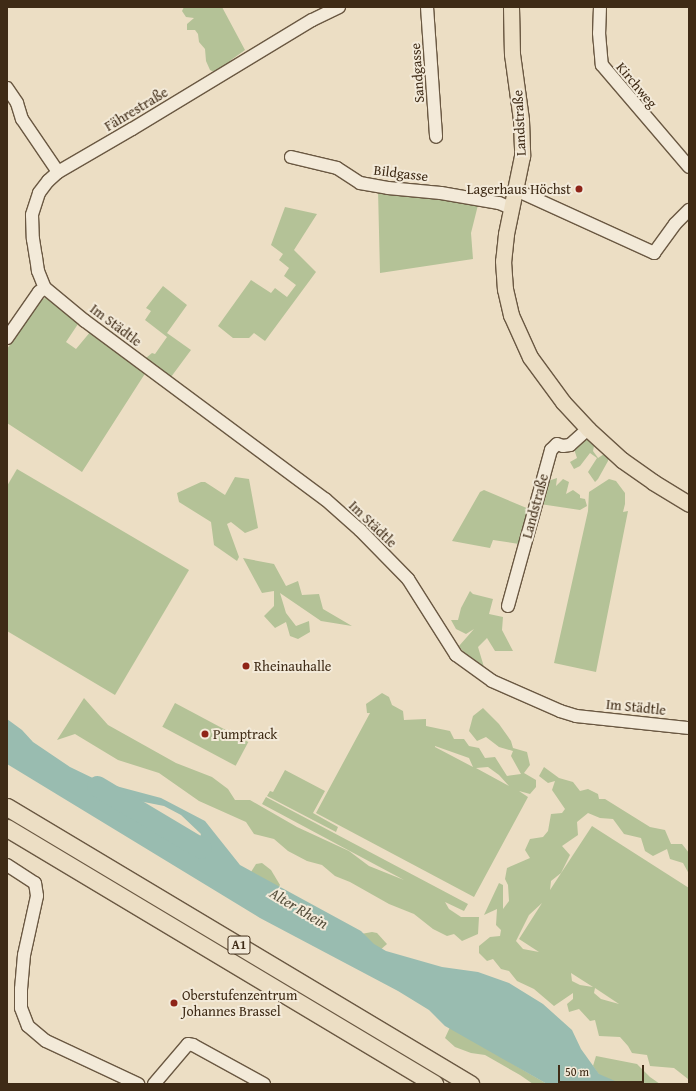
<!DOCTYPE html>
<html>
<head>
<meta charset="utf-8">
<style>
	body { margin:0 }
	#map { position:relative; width:696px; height:1091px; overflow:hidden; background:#ecdec4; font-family:"Gentium Book Plus",serif }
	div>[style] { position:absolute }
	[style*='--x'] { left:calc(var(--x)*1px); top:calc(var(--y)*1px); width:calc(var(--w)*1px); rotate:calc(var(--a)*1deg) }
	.green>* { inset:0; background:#b4c297; transform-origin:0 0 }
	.water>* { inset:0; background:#99bcb0 }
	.river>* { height:21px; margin:-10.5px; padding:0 10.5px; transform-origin:10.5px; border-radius:10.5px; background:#99bcb0 }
	.roads { filter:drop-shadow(1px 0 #6a5842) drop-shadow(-1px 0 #6a5842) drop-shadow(0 1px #6a5842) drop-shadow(0 -1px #6a5842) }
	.minor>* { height:12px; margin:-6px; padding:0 6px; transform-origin:6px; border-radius:6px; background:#f3ead9 }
	.major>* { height:15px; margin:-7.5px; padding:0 7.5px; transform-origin:7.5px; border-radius:7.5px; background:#ecdec4 }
	.highway>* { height:17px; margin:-8.5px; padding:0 8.5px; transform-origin:8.5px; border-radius:8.5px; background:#ecdec4 }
	.dots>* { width:11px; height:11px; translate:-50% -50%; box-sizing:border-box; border:2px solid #f3ead9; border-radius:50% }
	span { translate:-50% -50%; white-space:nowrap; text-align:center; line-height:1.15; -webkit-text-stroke:4px #f3ead9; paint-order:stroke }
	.shield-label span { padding:1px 3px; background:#f3ead9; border:1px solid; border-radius:3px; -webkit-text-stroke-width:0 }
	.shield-label { font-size:13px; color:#3f2b16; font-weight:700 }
	.street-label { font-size:14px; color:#3f2b16 }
	.poi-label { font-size:14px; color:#3f2b16 }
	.right { translate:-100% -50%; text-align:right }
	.left { translate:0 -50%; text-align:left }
	.water-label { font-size:15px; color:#564f3c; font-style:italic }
	.frame { position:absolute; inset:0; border:8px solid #3f2b16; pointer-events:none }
	.scale { position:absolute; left:558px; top:1065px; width:86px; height:18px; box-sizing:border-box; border:2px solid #3f2b16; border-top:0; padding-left:5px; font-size:12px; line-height:14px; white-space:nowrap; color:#3f2b16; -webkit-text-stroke:3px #f3ead9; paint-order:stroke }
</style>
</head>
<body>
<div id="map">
	<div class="green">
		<i style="clip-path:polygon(184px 7px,222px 7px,245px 50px,231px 60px,227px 71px,218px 74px,210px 70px,206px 61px,205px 49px,199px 42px,198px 34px,195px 30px,187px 30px,187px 24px,194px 18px,186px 17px,182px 11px)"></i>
		<i style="clip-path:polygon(378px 190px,426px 196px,478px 205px,471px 233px,473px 259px,380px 273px)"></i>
		<i style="clip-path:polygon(285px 207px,317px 214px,294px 250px,316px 272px,265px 341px,254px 333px,249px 338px,233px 338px,218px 326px,251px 280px,271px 293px,275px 288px,287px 297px,296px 285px,284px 276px,289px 268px,279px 260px,283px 254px,271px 245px)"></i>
		<i style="clip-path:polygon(163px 286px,187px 305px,167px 333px,191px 350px,171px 377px,146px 358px,152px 353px,155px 354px,167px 337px,145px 320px,151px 311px,146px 308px)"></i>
		<i style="clip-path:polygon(47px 297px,80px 321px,66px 342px,76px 349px,91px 331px,146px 372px,82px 472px,7px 423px,7px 349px,41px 300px)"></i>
		<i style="clip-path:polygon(586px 438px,594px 446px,593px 451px,598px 458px,604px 454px,608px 457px,608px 461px,598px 479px,595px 482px,588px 472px,597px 458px,590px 453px,580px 466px,574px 469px,570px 462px,577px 458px,573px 446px)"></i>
		<i style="clip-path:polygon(17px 469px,189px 570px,115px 695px,7px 631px,7px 486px)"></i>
		<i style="clip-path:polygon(235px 477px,249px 479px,258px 528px,245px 533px,231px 522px,227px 524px,239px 557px,237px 561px,214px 545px,211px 522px,179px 502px,177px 493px,201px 482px,205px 482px,225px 495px)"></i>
		<i style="clip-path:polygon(557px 478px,556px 486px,563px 479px,569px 482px,566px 494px,573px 490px,580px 495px,580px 498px,585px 499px,587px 506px,580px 510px,540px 504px,545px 482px)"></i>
		<i style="clip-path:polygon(609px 479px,616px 481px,625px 493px,625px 504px,623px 512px,628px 511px,596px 672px,554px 663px,588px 511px,589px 492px)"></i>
		<i style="clip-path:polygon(484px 490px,529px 509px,519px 544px,493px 540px,490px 548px,452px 541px,480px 492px)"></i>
		<i style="clip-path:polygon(243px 558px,274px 564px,286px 586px,298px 581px,302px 595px,319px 594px,323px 609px,352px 626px,321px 621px,280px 593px,286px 613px,296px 626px,309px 621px,310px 632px,298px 639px,290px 636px,286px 622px,275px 628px,264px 616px,274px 606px,274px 591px,262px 593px)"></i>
		<i style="clip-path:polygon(470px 591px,473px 594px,493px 599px,489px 614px,503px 617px,502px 630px,513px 651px,495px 651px,487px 638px,478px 647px,484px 667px,466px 655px,459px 646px,474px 629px,466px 634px,456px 629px,451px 620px,458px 620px,461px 608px)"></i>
		<i style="clip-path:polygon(evenodd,382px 693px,389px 697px,392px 705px,403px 711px,404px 720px,426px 719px,426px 726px,450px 731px,454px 739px,464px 739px,469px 746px,479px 748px,485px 758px,495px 757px,507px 776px,521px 774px,511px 756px,513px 751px,499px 747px,486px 737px,477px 741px,469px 731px,473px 716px,483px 708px,499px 724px,511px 741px,513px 748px,527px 752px,530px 765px,524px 773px,536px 780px,536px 787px,530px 794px,519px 791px,528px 797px,474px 897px,316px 813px,370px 713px,367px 713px,366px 704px,382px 693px,435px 746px,469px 758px,473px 767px,435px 747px,435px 746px,382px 693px,488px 767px,499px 775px,509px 786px,476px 768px,488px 767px)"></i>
		<i style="clip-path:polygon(84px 698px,108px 725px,176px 763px,212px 777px,228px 789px,235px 800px,250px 800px,297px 827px,349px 851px,369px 866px,404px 880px,262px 804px,266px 797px,468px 904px,464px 911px,445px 902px,449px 909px,461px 917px,479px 917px,478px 934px,462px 941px,454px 934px,447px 936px,433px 929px,414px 914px,389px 904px,350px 882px,335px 876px,322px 865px,307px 861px,288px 851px,274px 839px,254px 834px,246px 822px,199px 801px,159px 773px,118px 760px,75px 734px,57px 740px)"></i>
		<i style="left:175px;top:703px;width:83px;height:27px;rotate:28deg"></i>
		<i style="clip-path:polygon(evenodd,544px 767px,559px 778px,573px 782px,580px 791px,588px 789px,598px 794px,599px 799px,605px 799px,650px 827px,665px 830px,671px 844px,682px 844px,689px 853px,689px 874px,683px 863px,670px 859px,667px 849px,653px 856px,645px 851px,641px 838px,624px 834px,613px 819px,600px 818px,588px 813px,577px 822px,578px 835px,562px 846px,570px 855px,561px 873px,551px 881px,550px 890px,592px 826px,689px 888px,688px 1079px,674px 1068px,650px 1066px,647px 1055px,632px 1053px,628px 1046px,620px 1037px,599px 1036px,595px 1020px,590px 1021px,579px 1009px,569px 1012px,567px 1004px,573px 999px,573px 993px,554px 1006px,534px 989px,517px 981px,509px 971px,501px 969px,493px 959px,487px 961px,479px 953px,479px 946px,490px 937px,500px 936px,501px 930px,496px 925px,497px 909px,484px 915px,499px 883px,503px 885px,503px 909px,509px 901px,508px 885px,505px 879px,507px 868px,530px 858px,525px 850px,530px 839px,543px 837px,548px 831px,551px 814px,562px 813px,565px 809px,552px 790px,555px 781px,548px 783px,539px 776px,544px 767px,542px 903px,519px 939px,539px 952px,523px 949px,516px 941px,529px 915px,542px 903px,544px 767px,571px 973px,593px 987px,580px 985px,572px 981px,571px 973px,544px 767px,595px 988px,619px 1004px,601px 999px,594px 993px,595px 988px)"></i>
		<i style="clip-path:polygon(285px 770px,325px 791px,313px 813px,338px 827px,336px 832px,267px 796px,270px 791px,273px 792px)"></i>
		<i style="clip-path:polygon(262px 863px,271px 870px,280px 885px,274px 895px,246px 880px,256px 864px)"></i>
		<i style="clip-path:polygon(372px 932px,377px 933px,387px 944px,371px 958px,361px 934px)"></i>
		<i style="clip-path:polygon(451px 1025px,523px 1070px,547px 1084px,533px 1084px,520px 1075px,485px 1055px,471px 1053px,455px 1047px,445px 1038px)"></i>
		<i style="clip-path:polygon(596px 1056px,637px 1064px,650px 1077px,660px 1084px,616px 1084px,600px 1076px,593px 1066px)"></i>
	</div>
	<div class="water">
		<i style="clip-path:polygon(evenodd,7px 719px,22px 730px,33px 742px,70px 767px,101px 782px,161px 798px,205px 821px,240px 865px,361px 931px,374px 944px,386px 951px,442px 967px,478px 972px,509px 983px,543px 1004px,572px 1030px,581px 1049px,599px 1074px,622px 1084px,547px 1084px,445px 1026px,429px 1010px,398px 991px,260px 918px,7px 764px,7px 719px,124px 798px,164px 806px,181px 815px,201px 834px,199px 839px,163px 829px,158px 826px,155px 818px,122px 802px,124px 798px)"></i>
	</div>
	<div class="river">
		<i style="--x:97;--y:786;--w:121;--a:30.8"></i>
	</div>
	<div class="roads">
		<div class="minor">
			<i style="--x:339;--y:7;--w:30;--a:154"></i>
			<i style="--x:312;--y:20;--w:210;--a:148.8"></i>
			<i style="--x:132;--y:129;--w:86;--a:149.8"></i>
			<i style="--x:58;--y:172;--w:13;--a:138"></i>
			<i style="--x:48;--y:181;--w:15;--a:127"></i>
			<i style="--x:39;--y:193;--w:23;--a:108"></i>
			<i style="--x:32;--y:215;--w:24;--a:88"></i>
			<i style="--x:33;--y:239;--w:18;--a:81"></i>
			<i style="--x:36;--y:257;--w:14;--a:82"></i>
			<i style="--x:38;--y:271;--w:18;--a:68"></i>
			<i style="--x:45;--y:288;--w:52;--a:39.5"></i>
			<i style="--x:85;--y:321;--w:299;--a:36.6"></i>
			<i style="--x:325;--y:499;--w:47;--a:41.5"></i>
			<i style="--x:360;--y:530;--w:69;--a:45.6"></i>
			<i style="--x:408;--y:579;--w:90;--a:57.7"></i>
			<i style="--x:456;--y:655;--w:44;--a:35.8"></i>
			<i style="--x:492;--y:681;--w:74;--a:23.8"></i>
			<i style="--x:560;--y:711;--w:17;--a:17"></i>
			<i style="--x:576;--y:716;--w:114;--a:6.1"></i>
			<i style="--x:427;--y:7;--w:130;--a:86"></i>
			<i style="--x:600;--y:7;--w:26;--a:92"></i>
			<i style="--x:599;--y:33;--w:32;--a:85"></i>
			<i style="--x:602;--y:65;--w:134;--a:49.5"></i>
			<i style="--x:7;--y:88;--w:18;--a:56"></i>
			<i style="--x:17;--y:103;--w:17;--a:73"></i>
			<i style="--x:22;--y:119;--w:64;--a:55.8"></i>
			<i style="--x:291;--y:157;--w:47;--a:13.4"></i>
			<i style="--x:337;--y:168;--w:27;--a:33"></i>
			<i style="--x:360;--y:183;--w:28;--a:10"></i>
			<i style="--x:388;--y:188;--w:53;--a:5.4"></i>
			<i style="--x:441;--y:193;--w:59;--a:9.8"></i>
			<i style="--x:499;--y:203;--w:13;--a:23"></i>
			<i style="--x:516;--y:190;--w:152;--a:24.5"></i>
			<i style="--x:654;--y:253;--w:36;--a:-54"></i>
			<i style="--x:675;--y:224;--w:20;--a:-45"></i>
			<i style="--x:7;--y:338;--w:56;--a:-55.2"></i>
			<i style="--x:39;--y:292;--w:7;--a:-34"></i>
			<i style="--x:508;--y:606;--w:162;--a:-74.6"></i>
			<i style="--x:551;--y:450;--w:8;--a:-45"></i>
			<i style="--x:557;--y:444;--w:6;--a:18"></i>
			<i style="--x:563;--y:446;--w:7;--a:-8"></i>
			<i style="--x:570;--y:445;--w:24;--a:-42"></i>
			<i style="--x:7;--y:865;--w:33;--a:33"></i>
			<i style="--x:35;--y:883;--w:13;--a:81"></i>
			<i style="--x:37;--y:896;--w:60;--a:102.4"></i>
			<i style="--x:24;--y:955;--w:34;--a:95"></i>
			<i style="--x:21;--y:989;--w:19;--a:90"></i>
			<i style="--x:21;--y:1008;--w:19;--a:69"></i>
			<i style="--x:28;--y:1026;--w:23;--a:40"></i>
			<i style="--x:46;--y:1041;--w:102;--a:25.1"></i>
			<i style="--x:154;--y:1084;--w:52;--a:-49.6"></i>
			<i style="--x:188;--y:1044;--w:5;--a:11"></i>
			<i style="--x:193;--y:1045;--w:81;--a:28.8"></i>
		</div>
		<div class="major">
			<i style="--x:511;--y:7;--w:47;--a:88.8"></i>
			<i style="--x:512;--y:54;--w:67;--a:82.2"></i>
			<i style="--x:521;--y:120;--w:36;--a:88"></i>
			<i style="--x:522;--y:156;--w:80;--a:101.6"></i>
			<i style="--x:506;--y:234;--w:27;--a:96"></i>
			<i style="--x:503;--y:261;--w:28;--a:86"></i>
			<i style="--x:505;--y:289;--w:27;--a:77"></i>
			<i style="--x:511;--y:315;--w:46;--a:65.7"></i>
			<i style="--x:530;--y:357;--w:56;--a:53.7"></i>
			<i style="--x:563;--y:402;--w:37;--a:47"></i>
			<i style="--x:588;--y:429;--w:46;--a:42.4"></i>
			<i style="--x:622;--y:460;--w:38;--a:35"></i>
			<i style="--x:653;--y:482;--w:42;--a:31.4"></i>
		</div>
		<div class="highway">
			<i style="--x:7;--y:807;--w:540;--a:30.89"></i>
			<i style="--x:7;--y:828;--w:498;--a:30.9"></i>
		</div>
	</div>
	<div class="dots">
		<i style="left:579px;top:189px;background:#8f2418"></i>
		<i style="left:246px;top:666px;background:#8f2418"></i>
		<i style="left:205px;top:734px;background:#8f2418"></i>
		<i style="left:174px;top:1003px;background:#8f2418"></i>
	</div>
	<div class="shield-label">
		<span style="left:239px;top:945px">A1</span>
	</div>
	<div class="street-label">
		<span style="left:417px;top:73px;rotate:-94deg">Sandgasse</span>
		<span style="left:637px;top:85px;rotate:50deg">Kirchweg</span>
		<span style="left:136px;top:109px;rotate:-31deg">Fährestraße</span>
		<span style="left:519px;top:123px;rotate:-93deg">Landstraße</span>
		<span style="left:401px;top:173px;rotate:7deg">Bildgasse</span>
		<span style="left:116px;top:325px;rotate:37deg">Im Städtle</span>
		<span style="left:535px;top:506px;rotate:-75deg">Landstraße</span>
		<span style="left:373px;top:524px;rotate:44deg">Im Städtle</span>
		<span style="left:636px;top:707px;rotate:6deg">Im Städtle</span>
	</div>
	<div class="poi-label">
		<span class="right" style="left:571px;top:189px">Lagerhaus Höchst</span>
		<span class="left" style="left:254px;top:666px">Rheinauhalle</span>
		<span class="left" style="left:213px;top:734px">Pumptrack</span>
		<span class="left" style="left:182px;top:1003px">Oberstufenzentrum<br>Johannes Brassel</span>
	</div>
	<div class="water-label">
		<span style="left:299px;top:908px;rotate:31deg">Alter Rhein</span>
	</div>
	<div class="frame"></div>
	<div class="scale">50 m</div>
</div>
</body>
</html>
